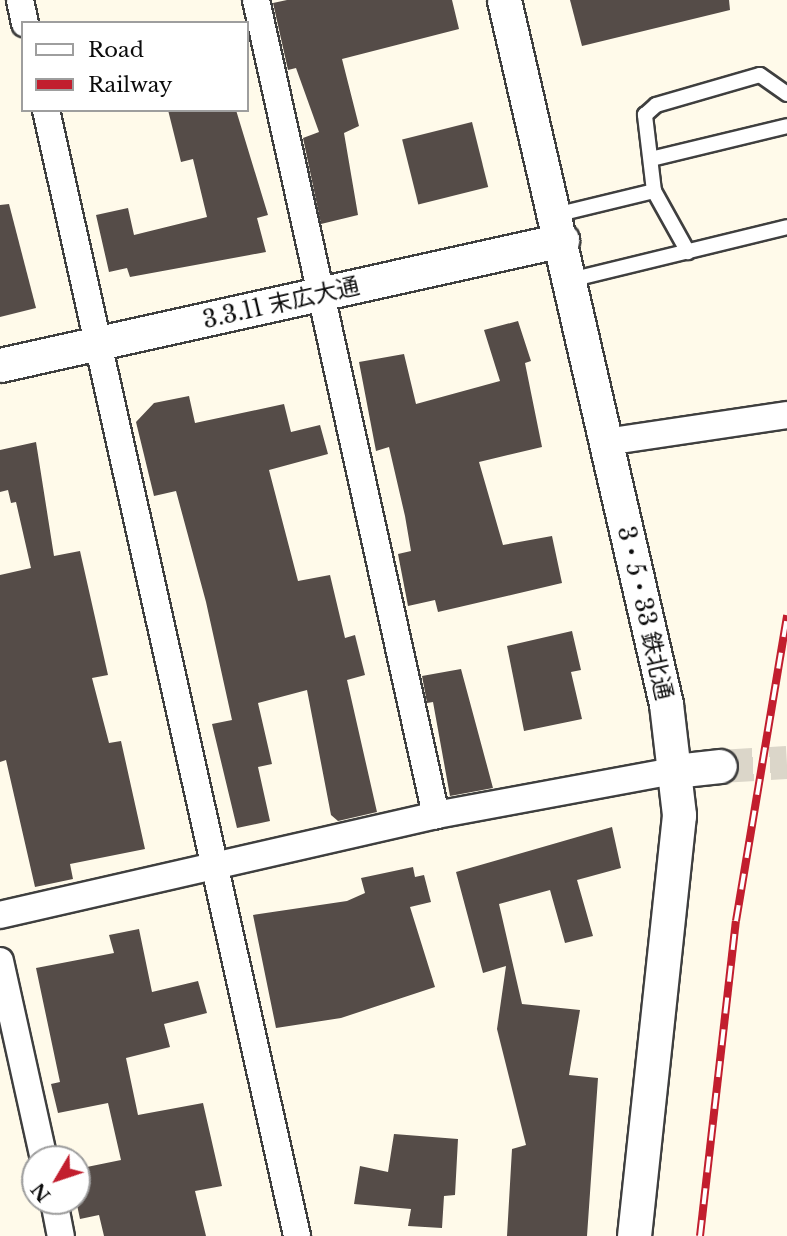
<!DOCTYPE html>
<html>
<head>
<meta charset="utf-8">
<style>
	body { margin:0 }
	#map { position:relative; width:787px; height:1236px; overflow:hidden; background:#fffaea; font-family:"Libre Baskerville","Noto Sans JP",serif }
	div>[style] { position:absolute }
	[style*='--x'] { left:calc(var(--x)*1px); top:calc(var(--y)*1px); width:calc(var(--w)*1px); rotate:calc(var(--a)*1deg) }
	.building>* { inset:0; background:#554c48; transform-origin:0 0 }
	.tertiary-tunnel>* { height:33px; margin-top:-16.5px; transform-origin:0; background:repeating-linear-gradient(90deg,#dbd6c9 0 33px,transparent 0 50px) }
	.roads { filter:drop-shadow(2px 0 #3f3f3f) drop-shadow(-2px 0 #3f3f3f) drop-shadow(0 2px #3f3f3f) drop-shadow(0 -2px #3f3f3f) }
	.service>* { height:14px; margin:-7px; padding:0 7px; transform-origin:7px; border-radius:7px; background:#fff }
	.minor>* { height:26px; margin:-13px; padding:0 13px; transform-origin:13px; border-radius:13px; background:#fff }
	.tertiary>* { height:33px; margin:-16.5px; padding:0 16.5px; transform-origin:16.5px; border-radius:16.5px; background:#fff }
	.rail>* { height:8px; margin-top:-4px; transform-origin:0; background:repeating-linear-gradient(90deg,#fff 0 16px,#c21e2e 0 32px); box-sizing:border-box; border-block:2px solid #c21e2e }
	span { translate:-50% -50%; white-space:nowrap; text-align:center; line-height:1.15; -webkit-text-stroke:7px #fff; paint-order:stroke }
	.street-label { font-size:23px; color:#0c0c0c }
	.legend { position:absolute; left:21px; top:21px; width:228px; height:91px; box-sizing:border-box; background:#fff; border:2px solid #9e9e9e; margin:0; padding:9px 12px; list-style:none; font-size:21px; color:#0c0c0c }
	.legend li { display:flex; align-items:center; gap:14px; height:35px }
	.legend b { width:35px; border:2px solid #9e9e9e }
	.north { position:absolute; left:21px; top:1145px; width:70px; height:70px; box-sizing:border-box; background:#fff; border:2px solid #9e9e9e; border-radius:50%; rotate:231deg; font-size:19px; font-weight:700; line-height:28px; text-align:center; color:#0c0c0c }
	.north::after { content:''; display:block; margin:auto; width:24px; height:32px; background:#c21e2e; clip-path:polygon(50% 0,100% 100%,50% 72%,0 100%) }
</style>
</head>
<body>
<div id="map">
	<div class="building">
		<i style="clip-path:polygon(287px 0,452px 0,459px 29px,342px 59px,359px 126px,344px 133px,358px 215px,321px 224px,303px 138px,319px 132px,296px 68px,288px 70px,273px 3px)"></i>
		<i style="clip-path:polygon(570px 0,729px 0,730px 10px,582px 46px)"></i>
		<i style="clip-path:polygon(168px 110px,236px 110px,268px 215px,257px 218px,266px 252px,130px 277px,127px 268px,109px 272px,96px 215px,128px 208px,134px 235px,207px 217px,193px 159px,181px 162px)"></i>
		<i style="left:472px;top:122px;width:67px;height:72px;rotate:76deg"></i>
		<i style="clip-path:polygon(9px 204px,36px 308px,0 317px,0 205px)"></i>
		<i style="clip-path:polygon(518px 321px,531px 361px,525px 363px,542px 447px,479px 462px,503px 545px,552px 536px,562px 583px,438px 612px,435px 600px,408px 606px,398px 554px,411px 551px,405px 516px,389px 447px,376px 451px,359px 362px,404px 354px,416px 404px,500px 381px,484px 330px)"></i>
		<i style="clip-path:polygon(189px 396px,195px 423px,284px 404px,291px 432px,320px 425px,328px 454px,269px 470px,298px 581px,330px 575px,345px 638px,355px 635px,365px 675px,347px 680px,377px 812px,338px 821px,331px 815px,307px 690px,258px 703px,272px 764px,258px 767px,270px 821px,237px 828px,212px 724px,232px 720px,206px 602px,176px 491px,154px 496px,136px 422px,154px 403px)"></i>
		<i style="clip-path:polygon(36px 442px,54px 556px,80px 551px,108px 675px,92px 678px,109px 743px,121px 741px,145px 849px,70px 864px,73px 879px,35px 887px,6px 760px,0 762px,0 575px,31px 568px,16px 502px,11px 503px,8px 490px,0 492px,0 450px)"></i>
		<i style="clip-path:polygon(572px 631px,581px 670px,571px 672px,582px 719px,524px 731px,507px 646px)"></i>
		<i style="clip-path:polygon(461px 669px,493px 788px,450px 796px,433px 702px,427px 703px,422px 676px)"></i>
		<i style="clip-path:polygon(612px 827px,621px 868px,577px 880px,593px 936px,565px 943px,550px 890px,499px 904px,522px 1004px,580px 1010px,569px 1075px,598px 1078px,587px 1236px,507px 1236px,512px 1149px,526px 1145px,497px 1029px,506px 966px,483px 973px,456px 872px)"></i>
		<i style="clip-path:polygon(413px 867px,415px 877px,424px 875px,431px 902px,410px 907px,435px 987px,341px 1018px,276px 1028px,253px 915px,347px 901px,365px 893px,361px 878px)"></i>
		<i style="clip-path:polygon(139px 929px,152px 992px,198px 981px,207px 1013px,164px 1024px,170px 1047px,126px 1058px,138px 1115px,203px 1103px,222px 1186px,195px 1191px,206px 1236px,104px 1236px,99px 1215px,80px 1219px,77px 1205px,77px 1169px,121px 1160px,108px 1103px,58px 1113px,51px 1084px,60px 1082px,36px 968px,114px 953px,109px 935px)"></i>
		<i style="clip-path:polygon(394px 1134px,458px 1139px,455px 1195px,444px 1196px,442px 1228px,408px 1226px,411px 1209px,354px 1204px,360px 1166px,388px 1172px)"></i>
	</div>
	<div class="tertiary-tunnel">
		<i style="--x:720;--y:766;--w:67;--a:-3.4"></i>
	</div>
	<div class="roads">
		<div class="service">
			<i style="--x:651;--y:159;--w:140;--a:-13.6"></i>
			<i style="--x:654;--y:191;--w:70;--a:60.9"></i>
			<i style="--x:555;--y:215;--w:102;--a:-13.6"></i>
			<i style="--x:654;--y:191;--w:77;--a:-96.8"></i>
			<i style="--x:645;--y:115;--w:15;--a:-42"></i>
			<i style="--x:656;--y:105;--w:108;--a:-16.1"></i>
			<i style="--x:760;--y:75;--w:33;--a:35"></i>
			<i style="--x:570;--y:280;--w:223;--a:-13.7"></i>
		</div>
		<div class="minor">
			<i style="--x:20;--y:0;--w:24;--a:78"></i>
			<i style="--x:256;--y:0;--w:835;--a:77.55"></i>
			<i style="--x:46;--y:110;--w:1154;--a:77.43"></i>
			<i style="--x:606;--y:442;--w:183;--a:-8.5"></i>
			<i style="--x:0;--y:915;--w:447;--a:-12.9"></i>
			<i style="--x:436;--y:815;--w:242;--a:-10.5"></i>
			<i style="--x:0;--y:961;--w:203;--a:77.5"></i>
			<i style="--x:54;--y:1201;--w:36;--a:79"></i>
		</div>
		<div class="tertiary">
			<i style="--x:504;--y:0;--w:722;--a:77.04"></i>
			<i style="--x:666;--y:704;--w:112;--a:83.3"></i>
			<i style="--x:679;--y:815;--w:423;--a:96.1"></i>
			<i style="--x:0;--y:365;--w:576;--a:-12.54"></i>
			<i style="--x:674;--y:771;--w:46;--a:-6.2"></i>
		</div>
	</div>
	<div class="rail">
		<i style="--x:700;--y:1236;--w:317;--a:-83.5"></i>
		<i style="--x:736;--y:921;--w:310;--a:-80.5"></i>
	</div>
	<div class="street-label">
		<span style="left:281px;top:303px;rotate:-13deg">3.3.11 末広大通</span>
		<span style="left:645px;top:613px;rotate:77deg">3・5・33 鉄北通</span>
	</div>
	<ul class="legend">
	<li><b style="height:9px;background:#fff"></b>Road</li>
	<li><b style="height:9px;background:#c21e2e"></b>Railway</li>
	</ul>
	<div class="north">N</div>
</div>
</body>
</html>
